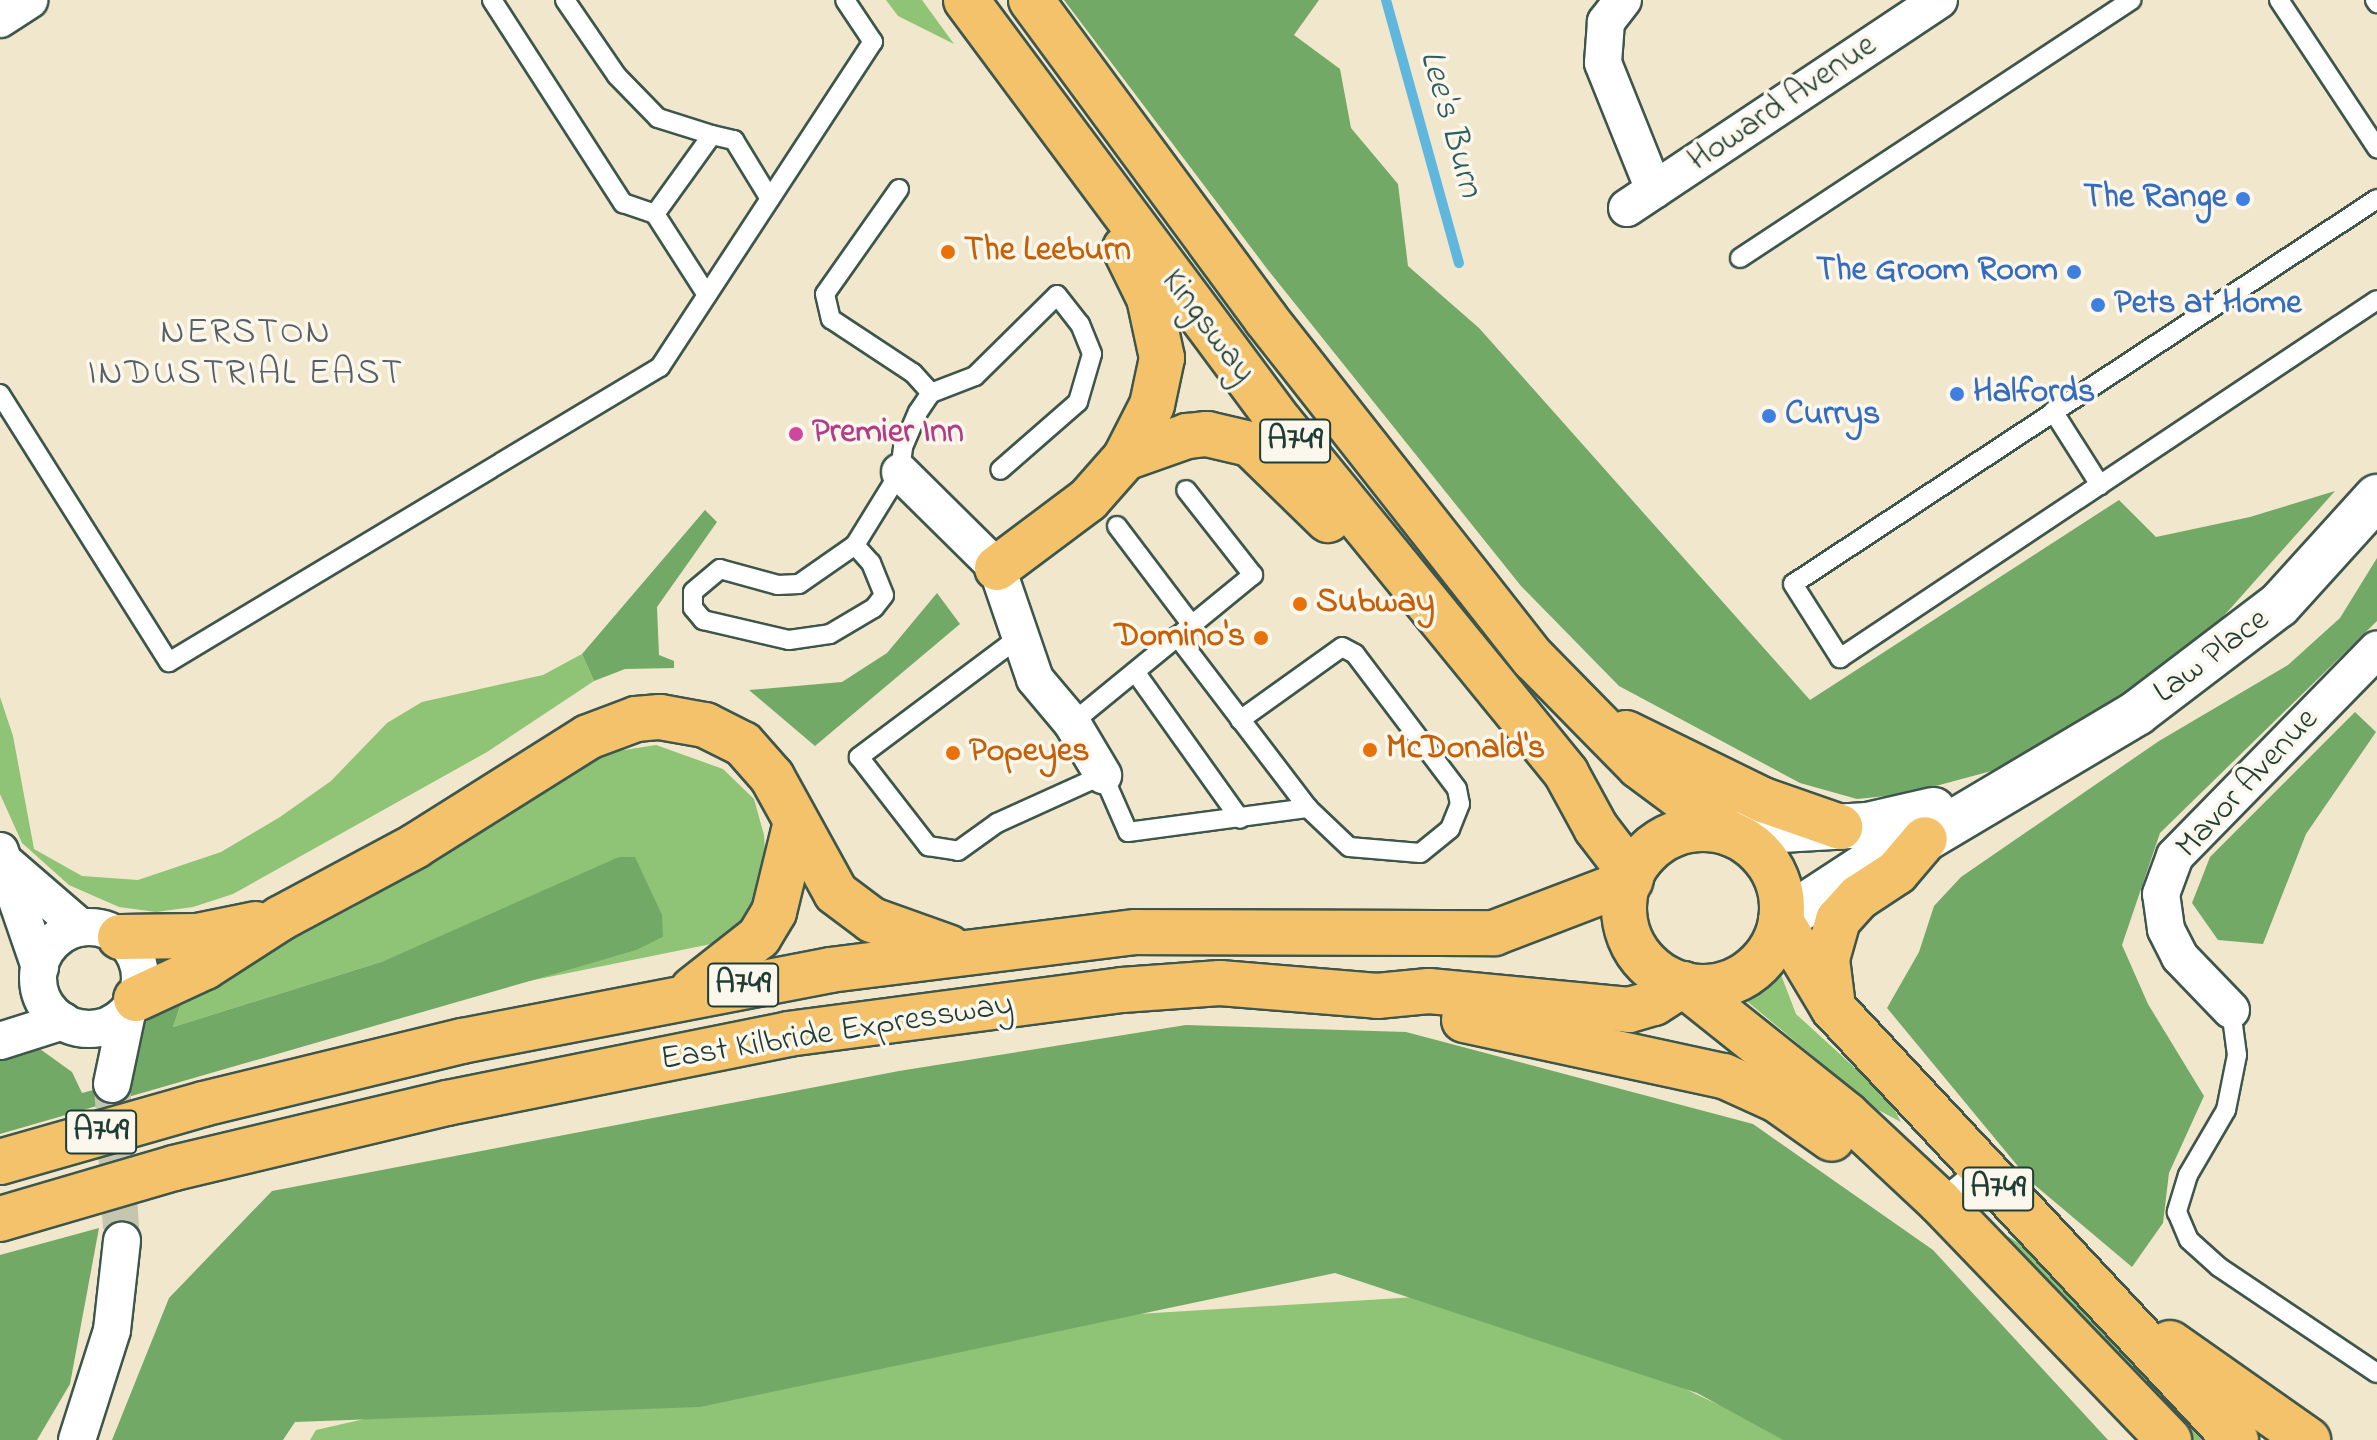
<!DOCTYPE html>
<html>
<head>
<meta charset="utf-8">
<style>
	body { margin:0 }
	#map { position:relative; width:2377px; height:1440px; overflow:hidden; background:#f0e7cc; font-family:"Indie Flower",sans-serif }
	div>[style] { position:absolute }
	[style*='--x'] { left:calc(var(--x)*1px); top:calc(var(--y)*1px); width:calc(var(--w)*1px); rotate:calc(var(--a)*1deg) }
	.green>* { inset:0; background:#8fc375 }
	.forest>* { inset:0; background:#73a966 }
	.stream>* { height:10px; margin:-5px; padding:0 5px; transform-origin:5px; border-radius:5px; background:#60b7dd }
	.minor-tunnel>* { height:36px; margin-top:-18px; transform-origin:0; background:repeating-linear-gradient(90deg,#c6c5ae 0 36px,transparent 0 54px) }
	.roads { filter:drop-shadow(2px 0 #3e564b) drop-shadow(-2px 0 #3e564b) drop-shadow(0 2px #3e564b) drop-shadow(0 -2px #3e564b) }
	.service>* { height:18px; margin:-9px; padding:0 9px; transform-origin:9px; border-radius:9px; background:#fff }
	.minor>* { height:36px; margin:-18px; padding:0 18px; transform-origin:18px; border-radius:18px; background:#fff }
	.minor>.ring { margin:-18px; padding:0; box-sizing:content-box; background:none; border:36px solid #fff; border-radius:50% }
	.tertiary>* { height:44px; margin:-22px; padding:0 22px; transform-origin:22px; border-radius:22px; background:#fff }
	.primary>* { height:44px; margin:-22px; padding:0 22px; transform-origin:22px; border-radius:22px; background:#f3c26a }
	.primary>.ring { margin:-22px; padding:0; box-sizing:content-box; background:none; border:44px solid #f3c26a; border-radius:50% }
	.dots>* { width:22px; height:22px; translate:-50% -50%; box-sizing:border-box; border:4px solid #fbf7ec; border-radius:50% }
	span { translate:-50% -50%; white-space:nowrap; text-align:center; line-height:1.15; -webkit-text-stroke:7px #fbf7ec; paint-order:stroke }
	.shield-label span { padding:2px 6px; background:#fbf7ec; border:2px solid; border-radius:6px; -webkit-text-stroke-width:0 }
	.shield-label { font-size:32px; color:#1f3d34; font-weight:700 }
	.street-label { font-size:34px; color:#1f3d34 }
	.shop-label { font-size:34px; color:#366cbe; font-weight:700 }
	.right { translate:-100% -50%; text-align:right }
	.left { translate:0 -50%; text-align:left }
	.food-label { font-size:34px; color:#c56008; font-weight:700 }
	.hotel-label { font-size:34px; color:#b23c85; font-weight:700 }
	.water-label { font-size:36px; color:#2f5c5e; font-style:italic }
	.neighbourhood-label { font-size:36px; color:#575f64; letter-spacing:2px }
</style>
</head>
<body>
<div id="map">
	<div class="green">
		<i style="clip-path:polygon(886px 0,922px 0,954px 44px,898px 16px)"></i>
		<i style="clip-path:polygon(582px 654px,594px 681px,487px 752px,233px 894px,193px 907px,156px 912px,119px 907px,69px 885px,22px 843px,0 794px,0 697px,13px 736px,34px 849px,82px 876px,138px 880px,221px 852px,280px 817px,331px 781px,387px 723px,422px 702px,543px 675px)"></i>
		<i style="clip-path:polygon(656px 745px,723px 769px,754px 799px,764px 835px,767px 881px,743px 922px,716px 943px,519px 983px,637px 950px,663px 937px,384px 961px,173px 1027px,184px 995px,354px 907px,605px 753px)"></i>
		<i style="clip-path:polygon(1778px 967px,1796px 1014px,1889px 1099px,1901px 1122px,1878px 1110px,1737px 993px,1764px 984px)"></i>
		<i style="clip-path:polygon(2008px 1236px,2035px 1254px,2212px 1440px,2191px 1440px,2018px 1260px)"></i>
		<i style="clip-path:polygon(1482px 1293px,1793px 1440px,310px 1440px,316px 1430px,712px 1340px)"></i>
	</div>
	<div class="forest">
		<i style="clip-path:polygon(1064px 0,1319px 0,1294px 35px,1340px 69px,1351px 128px,1398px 184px,1408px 266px,1479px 328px,1810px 700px,2119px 500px,2156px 537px,2250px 517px,2335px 491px,2213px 628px,2149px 677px,2010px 766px,1906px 794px,1857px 799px,1800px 783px,1619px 686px,1521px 586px,1268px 270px)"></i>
		<i style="clip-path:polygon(705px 510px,717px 522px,657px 607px,659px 655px,674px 661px,674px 668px,625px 669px,594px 681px,582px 654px)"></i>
		<i style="clip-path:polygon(2377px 558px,2377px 621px,2160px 833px,2122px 945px,2148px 1004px,2204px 1096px,2169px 1173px,2163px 1223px,2132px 1267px,2031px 1182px,1887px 1008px,1919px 952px,1934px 906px,1961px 877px,2159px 741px,2288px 665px,2340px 618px)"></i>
		<i style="clip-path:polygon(937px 593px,960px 624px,815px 746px,749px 690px,842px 682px,887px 653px)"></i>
		<i style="clip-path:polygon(2355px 712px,2376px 732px,2306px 834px,2263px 944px,2218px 940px,2192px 903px,2210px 857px)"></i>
		<i style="clip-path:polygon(619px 857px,635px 857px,662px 915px,663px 937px,637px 950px,0 1134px,0 1056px,40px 1049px,72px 1072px,82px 1093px,123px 1082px,139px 1027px,184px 995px,173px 1027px,384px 961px)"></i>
		<i style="clip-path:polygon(1186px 1025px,1406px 1032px,1753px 1124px,1933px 1250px,2108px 1440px,1783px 1440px,1697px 1393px,1335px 1273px,700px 1407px,295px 1422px,283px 1440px,112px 1440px,169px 1298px,272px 1191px,899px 1071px)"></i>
		<i style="clip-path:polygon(99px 1228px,70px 1384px,37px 1440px,0 1440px,0 1255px)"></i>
	</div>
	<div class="stream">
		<i style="--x:1386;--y:0;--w:273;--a:74.5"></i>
	</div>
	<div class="minor-tunnel">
		<i style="--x:112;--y:1084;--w:157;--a:86.4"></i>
	</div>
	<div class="roads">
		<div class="service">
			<i style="--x:492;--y:0;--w:242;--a:57.2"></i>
			<i style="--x:623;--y:203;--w:34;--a:19"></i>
			<i style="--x:655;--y:214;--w:97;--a:-54.2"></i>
			<i style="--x:712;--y:135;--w:57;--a:-162.5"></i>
			<i style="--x:658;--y:118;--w:59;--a:-134.3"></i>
			<i style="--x:617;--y:76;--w:92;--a:-124.4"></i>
			<i style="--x:2279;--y:0;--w:178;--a:56.5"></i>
			<i style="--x:2375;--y:0;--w:4;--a:56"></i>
			<i style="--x:712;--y:135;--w:23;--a:13"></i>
			<i style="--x:734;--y:140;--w:69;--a:58.6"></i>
			<i style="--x:899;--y:189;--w:128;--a:125.2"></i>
			<i style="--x:825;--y:294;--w:26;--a:77"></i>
			<i style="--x:831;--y:319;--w:98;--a:33.4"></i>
			<i style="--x:913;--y:373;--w:27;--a:48"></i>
			<i style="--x:2377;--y:199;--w:699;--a:146.61"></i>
			<i style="--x:1793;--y:584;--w:88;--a:57.6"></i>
			<i style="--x:1840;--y:658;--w:645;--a:-33.69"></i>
			<i style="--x:655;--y:214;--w:96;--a:57.3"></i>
			<i style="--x:1740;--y:258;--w:469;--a:-33.4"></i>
			<i style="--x:0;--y:394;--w:317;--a:57.8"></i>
			<i style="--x:169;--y:662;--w:573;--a:-31"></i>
			<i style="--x:660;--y:367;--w:389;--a:-56.8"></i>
			<i style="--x:873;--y:42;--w:50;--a:-123.7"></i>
			<i style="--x:2053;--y:411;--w:88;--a:57.6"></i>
			<i style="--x:1117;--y:526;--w:124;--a:52.9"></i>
			<i style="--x:855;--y:545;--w:68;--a:145.1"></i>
			<i style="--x:799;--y:584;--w:21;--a:177"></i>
			<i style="--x:778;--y:585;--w:60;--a:-164.6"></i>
			<i style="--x:720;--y:569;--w:35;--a:140"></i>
			<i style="--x:693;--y:592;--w:16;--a:90"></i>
			<i style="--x:693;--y:608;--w:16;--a:50"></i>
			<i style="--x:703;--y:620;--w:88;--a:13.1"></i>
			<i style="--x:789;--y:640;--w:41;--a:-8.3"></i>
			<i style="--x:830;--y:634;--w:51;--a:-30.6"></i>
			<i style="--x:874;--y:608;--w:16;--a:-52"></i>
			<i style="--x:884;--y:595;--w:35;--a:-112"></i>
			<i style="--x:871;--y:563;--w:24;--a:-132"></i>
			<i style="--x:855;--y:545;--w:86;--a:-58.3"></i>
			<i style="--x:900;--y:472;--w:25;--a:-83"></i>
			<i style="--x:903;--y:447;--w:38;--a:-67"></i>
			<i style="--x:918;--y:412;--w:23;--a:-56"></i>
			<i style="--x:931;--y:393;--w:47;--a:-21.1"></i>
			<i style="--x:975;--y:376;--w:115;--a:-44.6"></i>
			<i style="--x:1057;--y:295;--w:37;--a:52"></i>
			<i style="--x:1080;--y:324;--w:32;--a:68"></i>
			<i style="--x:1092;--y:354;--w:50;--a:106.3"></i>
			<i style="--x:1078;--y:402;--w:103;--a:138.9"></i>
			<i style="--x:1018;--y:638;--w:199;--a:143.2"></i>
			<i style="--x:859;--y:757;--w:113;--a:52.2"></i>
			<i style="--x:928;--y:846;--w:30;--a:9"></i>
			<i style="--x:958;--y:851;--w:48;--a:-35.7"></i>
			<i style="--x:997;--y:823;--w:116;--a:-24.4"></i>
			<i style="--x:1103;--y:775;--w:62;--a:66.3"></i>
			<i style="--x:1128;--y:832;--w:182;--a:-7.6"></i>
			<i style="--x:1308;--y:808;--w:216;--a:-127.3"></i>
			<i style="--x:1136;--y:673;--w:179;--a:54.5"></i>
			<i style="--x:1240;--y:720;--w:125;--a:-35.6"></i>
			<i style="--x:1342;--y:647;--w:15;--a:28"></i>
			<i style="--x:1355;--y:654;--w:169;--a:52.9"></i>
			<i style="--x:1457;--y:789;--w:15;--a:79"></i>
			<i style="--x:1460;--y:804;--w:27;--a:112"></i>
			<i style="--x:1450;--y:829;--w:38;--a:141"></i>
			<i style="--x:1420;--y:853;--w:71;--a:-175.2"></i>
			<i style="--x:1349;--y:847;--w:57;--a:-136.4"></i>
			<i style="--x:1072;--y:723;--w:234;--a:-39.3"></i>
			<i style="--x:1253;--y:575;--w:108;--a:-128.2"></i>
			<i style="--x:2231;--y:1010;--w:45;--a:82.4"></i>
			<i style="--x:2237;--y:1055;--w:56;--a:101.3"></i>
			<i style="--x:2226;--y:1110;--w:75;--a:120.3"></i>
			<i style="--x:2188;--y:1175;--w:39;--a:107"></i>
			<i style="--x:2177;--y:1212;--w:30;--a:67"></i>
			<i style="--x:2189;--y:1240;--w:40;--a:42"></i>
			<i style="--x:2219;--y:1267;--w:190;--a:33.9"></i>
			<i style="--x:1939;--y:1201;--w:52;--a:-39.5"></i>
		</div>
		<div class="minor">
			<i style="--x:1623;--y:0;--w:28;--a:128"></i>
			<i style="--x:1606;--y:22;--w:41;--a:94.2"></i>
			<i style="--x:1603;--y:63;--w:137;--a:68.1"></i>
			<i style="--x:0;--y:19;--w:35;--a:-33"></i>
			<i style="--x:1627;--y:208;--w:375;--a:-33.7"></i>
			<i style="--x:900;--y:472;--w:136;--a:44.7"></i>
			<i style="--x:997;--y:568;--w:117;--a:71.1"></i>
			<i style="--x:1035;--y:679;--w:57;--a:49.9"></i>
			<i style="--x:1072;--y:723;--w:61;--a:59.2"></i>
			<i style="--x:0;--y:851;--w:123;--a:71"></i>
			<i style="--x:8;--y:865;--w:96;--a:40.8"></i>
			<i class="ring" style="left:38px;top:927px;width:66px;height:66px"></i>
			<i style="--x:2231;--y:1010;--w:74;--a:-133.9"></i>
			<i style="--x:2180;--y:957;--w:31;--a:-117"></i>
			<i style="--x:2166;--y:929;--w:35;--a:-98"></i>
			<i style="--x:2161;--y:894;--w:40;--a:-69.8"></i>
			<i style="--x:2175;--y:856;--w:289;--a:-45.6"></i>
			<i style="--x:0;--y:1041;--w:66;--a:-17.6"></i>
			<i style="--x:112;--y:1084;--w:73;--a:-78.1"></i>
			<i style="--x:77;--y:1440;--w:115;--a:-72.3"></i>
			<i style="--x:112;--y:1330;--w:90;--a:-83.6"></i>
		</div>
		<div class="tertiary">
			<i style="--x:1729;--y:833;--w:139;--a:-3.3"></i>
			<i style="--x:1868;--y:825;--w:67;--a:-13"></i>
			<i style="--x:1781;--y:921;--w:128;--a:-33.2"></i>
			<i style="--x:1888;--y:851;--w:39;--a:-18"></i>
			<i style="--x:1925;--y:839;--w:247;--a:-30.7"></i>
			<i style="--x:2137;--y:713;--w:178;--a:-37.3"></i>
			<i style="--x:2279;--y:605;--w:146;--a:-47.8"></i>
		</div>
		<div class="primary">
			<i style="--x:966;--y:0;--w:526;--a:53.35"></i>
			<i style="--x:1280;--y:422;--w:453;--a:50.8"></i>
			<i style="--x:1566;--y:773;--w:63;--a:61.4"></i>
			<i style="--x:1596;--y:828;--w:59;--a:52.5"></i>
			<i style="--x:1031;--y:0;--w:396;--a:53.6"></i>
			<i style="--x:1266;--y:319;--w:433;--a:51.8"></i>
			<i style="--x:1534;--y:659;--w:150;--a:45.5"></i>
			<i style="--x:1639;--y:766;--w:112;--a:36.7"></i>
			<i style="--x:1125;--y:458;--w:66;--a:-19.5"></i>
			<i style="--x:1187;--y:436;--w:20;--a:-6"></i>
			<i style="--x:1207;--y:434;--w:44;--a:13.1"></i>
			<i style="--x:1250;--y:444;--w:109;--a:44.3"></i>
			<i style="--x:997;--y:568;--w:114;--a:-36.8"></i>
			<i style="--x:1088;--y:500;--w:56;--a:-48.6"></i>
			<i style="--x:1125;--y:458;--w:59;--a:-63"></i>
			<i style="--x:1152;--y:405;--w:48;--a:-78"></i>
			<i style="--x:1162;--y:358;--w:61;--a:-102.2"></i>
			<i style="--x:1149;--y:298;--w:55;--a:-116.1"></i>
			<i style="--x:1626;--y:733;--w:153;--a:26.1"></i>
			<i style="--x:1763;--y:800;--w:82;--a:19.3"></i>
			<i class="ring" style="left:1624px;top:829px;width:114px;height:114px"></i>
			<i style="--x:1781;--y:921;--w:101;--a:59.1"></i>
			<i style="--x:1833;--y:1008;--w:591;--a:46.99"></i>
			<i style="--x:120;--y:937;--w:77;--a:-0.7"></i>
			<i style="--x:197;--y:936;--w:60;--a:-11.5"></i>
			<i style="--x:1683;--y:984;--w:210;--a:38.6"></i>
			<i style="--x:1847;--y:1115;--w:126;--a:43.1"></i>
			<i style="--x:1939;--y:1201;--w:332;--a:46.1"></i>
			<i style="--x:693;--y:989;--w:84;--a:-38.2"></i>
			<i style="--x:759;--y:937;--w:29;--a:-59"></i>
			<i style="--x:774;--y:912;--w:93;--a:-76.3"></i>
			<i style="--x:136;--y:999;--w:76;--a:-24.9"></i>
			<i style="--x:205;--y:967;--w:90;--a:-32.8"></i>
			<i style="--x:281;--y:918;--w:152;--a:-28.2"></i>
			<i style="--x:415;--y:846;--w:204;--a:-32.2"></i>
			<i style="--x:588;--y:737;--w:51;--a:-20.6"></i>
			<i style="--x:636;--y:719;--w:24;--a:-5"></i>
			<i style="--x:660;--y:717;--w:46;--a:10.1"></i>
			<i style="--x:705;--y:725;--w:42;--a:26.6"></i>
			<i style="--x:743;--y:744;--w:44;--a:48.7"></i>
			<i style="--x:772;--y:777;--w:132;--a:61.1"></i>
			<i style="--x:836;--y:893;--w:45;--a:36.9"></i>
			<i style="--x:872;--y:920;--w:81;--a:19.6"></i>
			<i style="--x:1832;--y:999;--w:40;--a:-97.1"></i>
			<i style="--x:1827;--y:959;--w:41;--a:-74.2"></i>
			<i style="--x:1838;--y:920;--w:31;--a:-48"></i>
			<i style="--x:1859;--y:897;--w:45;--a:-33.3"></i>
			<i style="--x:1897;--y:872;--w:43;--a:-49.7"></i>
			<i style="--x:1464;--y:1020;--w:266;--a:12.2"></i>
			<i style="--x:1724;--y:1076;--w:58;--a:24.4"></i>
			<i style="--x:1777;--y:1100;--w:67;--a:35.3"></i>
			<i style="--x:0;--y:1162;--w:211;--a:-15.9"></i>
			<i style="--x:203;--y:1104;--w:267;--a:-13.7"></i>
			<i style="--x:462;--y:1041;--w:375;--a:-10.9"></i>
			<i style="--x:830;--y:970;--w:308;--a:-7.1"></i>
			<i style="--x:1136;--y:932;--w:358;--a:0.2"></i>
			<i style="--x:1494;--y:933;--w:146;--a:-20.9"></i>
			<i style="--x:0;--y:1219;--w:181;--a:-16.3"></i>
			<i style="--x:174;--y:1168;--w:281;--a:-13.4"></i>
			<i style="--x:447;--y:1103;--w:348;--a:-11.4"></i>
			<i style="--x:788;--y:1034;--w:337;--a:-7.5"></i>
			<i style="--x:1122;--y:990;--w:98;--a:-4.1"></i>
			<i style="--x:1220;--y:983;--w:158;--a:4.7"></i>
			<i style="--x:1377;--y:996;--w:52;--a:-5.5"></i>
			<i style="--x:1429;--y:991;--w:201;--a:5.4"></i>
			<i style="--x:1629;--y:1010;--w:26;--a:-16"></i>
			<i style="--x:1654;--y:1003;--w:35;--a:-33"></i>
			<i style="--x:2170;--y:1343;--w:169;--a:35.1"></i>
		</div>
	</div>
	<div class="dots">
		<i style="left:2243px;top:199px;background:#3f7fe0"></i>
		<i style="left:948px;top:252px;background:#e8710a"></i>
		<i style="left:2074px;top:272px;background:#3f7fe0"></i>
		<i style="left:2098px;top:305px;background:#3f7fe0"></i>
		<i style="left:1957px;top:394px;background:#3f7fe0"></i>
		<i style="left:1769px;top:416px;background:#3f7fe0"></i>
		<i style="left:796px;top:434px;background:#d1479c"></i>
		<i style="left:1300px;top:604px;background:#e8710a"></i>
		<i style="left:1261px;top:638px;background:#e8710a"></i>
		<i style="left:1370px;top:750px;background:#e8710a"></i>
		<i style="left:953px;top:753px;background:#e8710a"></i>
	</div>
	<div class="shield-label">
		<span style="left:1295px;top:441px">A749</span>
		<span style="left:743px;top:985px">A749</span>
		<span style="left:101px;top:1132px">A749</span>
		<span style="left:1998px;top:1189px">A749</span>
	</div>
	<div class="street-label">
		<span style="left:1783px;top:104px;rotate:-34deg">Howard Avenue</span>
		<span style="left:1207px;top:327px;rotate:53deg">Kingsway</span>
		<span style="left:2212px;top:657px;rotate:-37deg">Law Place</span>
		<span style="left:2248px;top:784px;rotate:-47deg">Mavor Avenue</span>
		<span style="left:837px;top:1033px;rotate:-9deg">East Kilbride Expressway</span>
	</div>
	<div class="shop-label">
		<span class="right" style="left:2227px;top:199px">The Range</span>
		<span class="right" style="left:2058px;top:272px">The Groom Room</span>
		<span class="left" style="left:2114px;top:305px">Pets at Home</span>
		<span class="left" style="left:1973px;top:394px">Halfords</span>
		<span class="left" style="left:1785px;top:416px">Currys</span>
	</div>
	<div class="food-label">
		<span class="left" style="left:964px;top:252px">The Leeburn</span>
		<span class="left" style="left:1316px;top:604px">Subway</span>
		<span class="right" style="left:1245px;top:638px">Domino's</span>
		<span class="left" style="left:1386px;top:750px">McDonald's</span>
		<span class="left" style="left:969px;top:753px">Popeyes</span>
	</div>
	<div class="hotel-label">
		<span class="left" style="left:812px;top:434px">Premier Inn</span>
	</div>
	<div class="water-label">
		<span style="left:1450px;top:124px;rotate:74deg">Lee's Burn</span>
	</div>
	<div class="neighbourhood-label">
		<span style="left:246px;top:354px">NERSTON<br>INDUSTRIAL EAST</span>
	</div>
</div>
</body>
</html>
